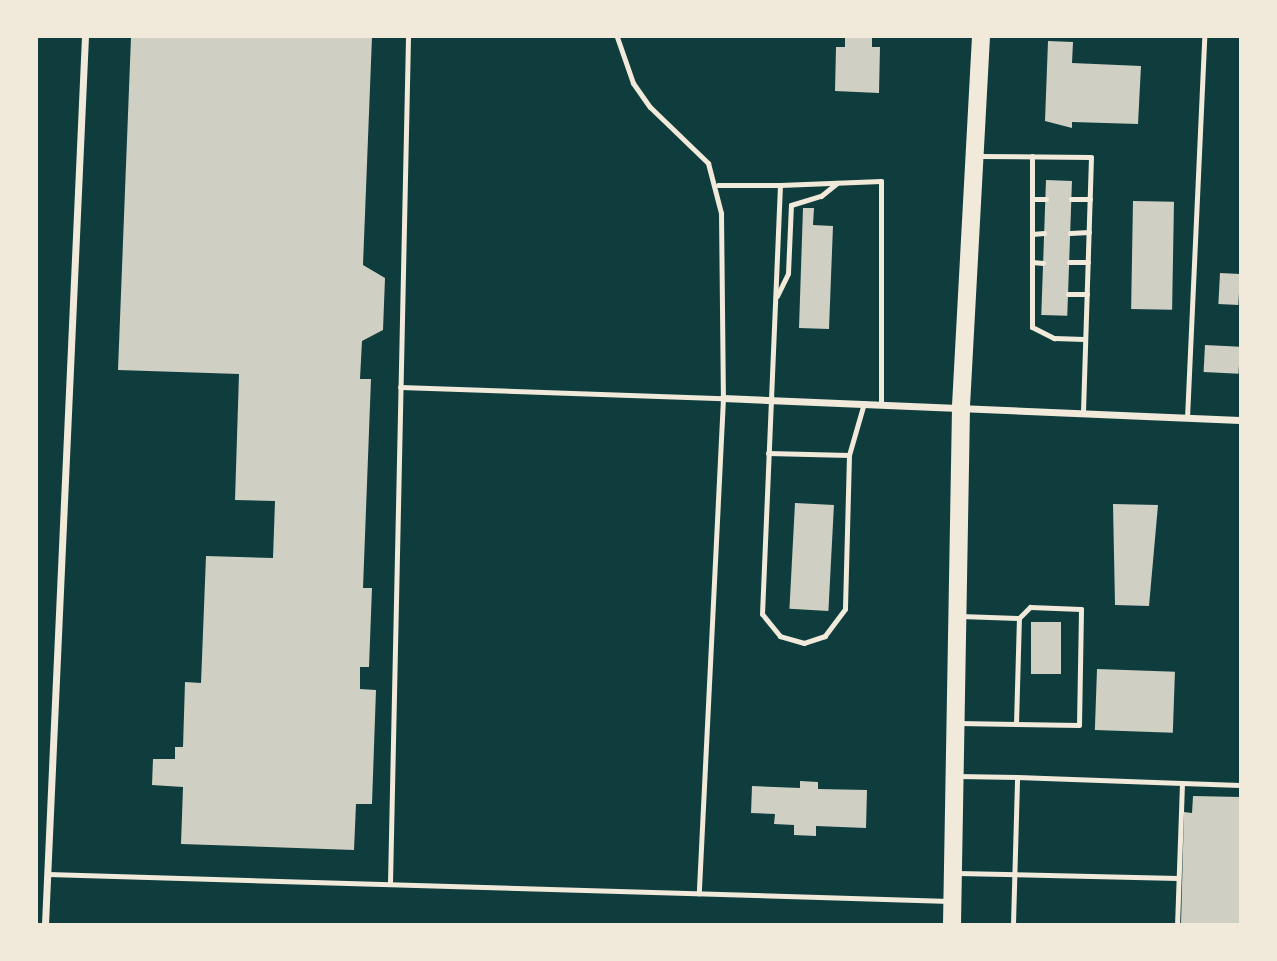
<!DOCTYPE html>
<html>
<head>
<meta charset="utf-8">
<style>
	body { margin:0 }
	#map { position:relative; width:1277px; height:961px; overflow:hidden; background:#0f3d3e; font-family:"Source Sans 3",sans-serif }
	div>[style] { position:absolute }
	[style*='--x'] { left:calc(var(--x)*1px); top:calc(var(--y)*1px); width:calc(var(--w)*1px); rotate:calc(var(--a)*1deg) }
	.building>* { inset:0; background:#cfcfc3; transform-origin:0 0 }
	.service>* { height:5px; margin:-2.5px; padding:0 2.5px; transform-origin:2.5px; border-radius:2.5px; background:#f1e9da }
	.minor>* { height:7px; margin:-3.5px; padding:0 3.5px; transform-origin:3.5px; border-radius:3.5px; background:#f1e9da }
	.trunk>* { height:18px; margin:-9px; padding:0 9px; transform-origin:9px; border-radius:9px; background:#f1e9da }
	span { translate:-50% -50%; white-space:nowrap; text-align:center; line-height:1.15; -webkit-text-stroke:6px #f1e9da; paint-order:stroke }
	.frame { position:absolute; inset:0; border:38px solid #f1e9da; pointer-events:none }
</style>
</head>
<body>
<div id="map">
	<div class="building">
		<i style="clip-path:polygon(131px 37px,372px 37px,363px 265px,385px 278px,383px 330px,362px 341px,360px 379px,371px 379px,363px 588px,372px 588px,369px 667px,360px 667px,360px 689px,376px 690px,372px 804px,356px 804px,354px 850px,181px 844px,183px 787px,152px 785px,153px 759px,175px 759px,175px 747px,183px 747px,185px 682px,201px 683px,206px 556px,273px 558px,275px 501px,235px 500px,239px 374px,118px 370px)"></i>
		<i style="clip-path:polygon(845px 37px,872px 37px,872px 47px,880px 47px,879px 93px,835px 91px,836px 47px,845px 47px)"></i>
		<i style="clip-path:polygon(1048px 41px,1073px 42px,1072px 63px,1141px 66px,1138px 124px,1072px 122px,1072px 128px,1045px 121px)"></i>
		<i style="left:1046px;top:180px;width:26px;height:135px;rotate:2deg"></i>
		<i style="left:1133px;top:201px;width:41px;height:108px;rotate:1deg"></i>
		<i style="clip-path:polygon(803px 208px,814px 208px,813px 225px,833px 226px,829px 329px,799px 328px)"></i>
		<i style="left:1220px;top:273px;width:20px;height:31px;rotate:3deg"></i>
		<i style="left:1205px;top:345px;width:35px;height:27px;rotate:3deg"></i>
		<i style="left:795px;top:503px;width:39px;height:106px;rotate:3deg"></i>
		<i style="clip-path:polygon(1113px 504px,1158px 505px,1149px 606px,1115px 605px)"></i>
		<i style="left:1031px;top:622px;width:30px;height:52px"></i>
		<i style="left:1097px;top:669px;width:78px;height:61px;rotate:2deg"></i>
		<i style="clip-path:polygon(800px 781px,818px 782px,818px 789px,867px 790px,866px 828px,816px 826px,816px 836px,794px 835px,794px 825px,774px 824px,775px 814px,751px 813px,752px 786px,800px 788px)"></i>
		<i style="clip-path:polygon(1193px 796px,1240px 797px,1240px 924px,1181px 924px,1184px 812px,1192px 813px)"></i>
	</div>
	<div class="service">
		<i style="--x:617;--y:37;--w:49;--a:70.8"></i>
		<i style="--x:633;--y:83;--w:29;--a:55"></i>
		<i style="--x:650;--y:107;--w:81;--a:44"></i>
		<i style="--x:708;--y:163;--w:52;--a:75.4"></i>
		<i style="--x:721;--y:213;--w:185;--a:89.4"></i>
		<i style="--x:723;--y:398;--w:496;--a:92.8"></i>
		<i style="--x:979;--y:156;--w:112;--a:0.5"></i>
		<i style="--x:1091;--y:157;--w:255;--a:91.8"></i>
		<i style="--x:1032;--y:156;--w:171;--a:90"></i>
		<i style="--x:1032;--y:327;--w:25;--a:27"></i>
		<i style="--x:1054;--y:338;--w:30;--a:2"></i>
		<i style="--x:718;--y:185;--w:62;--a:0"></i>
		<i style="--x:1032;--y:199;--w:14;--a:0"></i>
		<i style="--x:1071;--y:199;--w:19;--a:0"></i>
		<i style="--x:1070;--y:233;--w:19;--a:-3"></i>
		<i style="--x:1032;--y:234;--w:12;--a:-5"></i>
		<i style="--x:1032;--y:262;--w:11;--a:5"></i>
		<i style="--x:1069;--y:262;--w:19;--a:0"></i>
		<i style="--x:1068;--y:294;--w:19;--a:0"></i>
		<i style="--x:777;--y:296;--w:25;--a:-64"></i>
		<i style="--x:788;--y:273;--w:68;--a:-87.5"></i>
		<i style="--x:791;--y:205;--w:31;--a:-17"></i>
		<i style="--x:821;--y:196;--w:21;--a:-39"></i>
		<i style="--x:400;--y:387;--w:323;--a:2"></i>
		<i style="--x:864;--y:403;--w:54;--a:106.1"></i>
		<i style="--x:849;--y:455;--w:154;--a:91.5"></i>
		<i style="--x:845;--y:609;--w:34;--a:127"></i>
		<i style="--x:825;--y:636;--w:22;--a:162"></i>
		<i style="--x:804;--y:643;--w:25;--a:-164"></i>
		<i style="--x:780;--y:636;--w:28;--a:-129"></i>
		<i style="--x:762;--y:614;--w:429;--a:-87.6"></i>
		<i style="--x:780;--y:185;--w:101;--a:-2.3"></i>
		<i style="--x:881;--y:181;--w:222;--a:90"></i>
		<i style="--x:1187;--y:418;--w:381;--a:-87.4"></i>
		<i style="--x:768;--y:453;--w:81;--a:1.4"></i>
		<i style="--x:959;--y:723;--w:57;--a:1"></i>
		<i style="--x:1016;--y:724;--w:106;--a:-88.4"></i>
		<i style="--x:1019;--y:618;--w:59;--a:-178.1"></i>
		<i style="--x:1016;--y:724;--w:63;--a:0.9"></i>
		<i style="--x:1079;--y:725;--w:116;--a:-89"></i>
		<i style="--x:1081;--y:609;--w:51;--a:-177.8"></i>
		<i style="--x:1030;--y:607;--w:16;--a:135"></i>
		<i style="--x:957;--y:776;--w:60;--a:1"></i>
		<i style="--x:1182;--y:783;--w:58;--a:2"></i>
		<i style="--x:957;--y:873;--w:221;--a:1.3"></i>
		<i style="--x:48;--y:874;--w:902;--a:1.71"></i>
		<i style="--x:390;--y:883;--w:846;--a:-88.78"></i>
		<i style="--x:1013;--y:924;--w:147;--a:-88.4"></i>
		<i style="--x:1017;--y:777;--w:165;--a:2.1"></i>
		<i style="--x:1182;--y:783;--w:141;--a:92"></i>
	</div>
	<div class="minor">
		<i style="--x:723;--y:398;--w:517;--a:2.44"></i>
		<i style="--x:45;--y:924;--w:888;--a:-87.42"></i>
	</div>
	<div class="trunk">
		<i style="--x:952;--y:924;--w:518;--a:-89"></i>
		<i style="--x:961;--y:406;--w:370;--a:-86.9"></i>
	</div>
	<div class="frame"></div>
</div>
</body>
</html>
